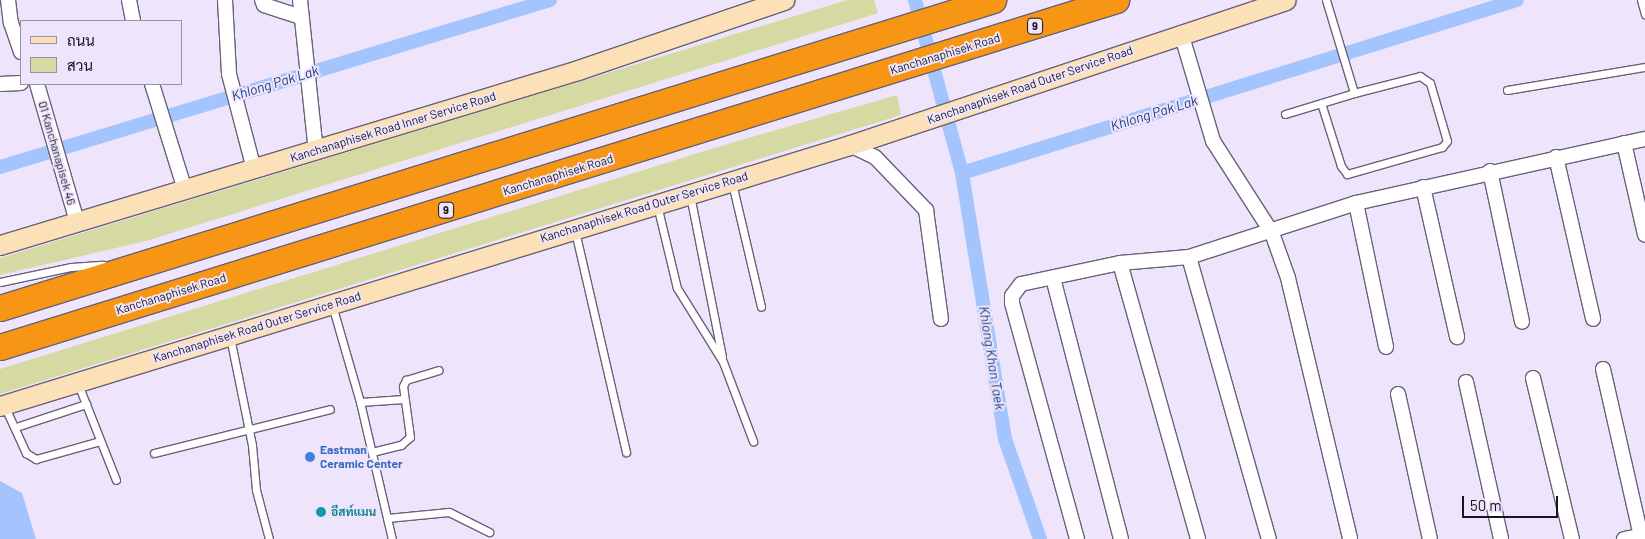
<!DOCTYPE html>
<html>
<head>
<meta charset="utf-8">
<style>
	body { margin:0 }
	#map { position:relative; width:1645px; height:539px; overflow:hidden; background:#eee5fd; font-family:Barlow,Sarabun,sans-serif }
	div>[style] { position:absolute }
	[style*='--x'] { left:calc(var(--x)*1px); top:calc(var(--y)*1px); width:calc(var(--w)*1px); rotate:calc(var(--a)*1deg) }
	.green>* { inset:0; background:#d5daa3 }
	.water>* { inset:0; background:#a4c4fd }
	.canal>* { height:14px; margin:-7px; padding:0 7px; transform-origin:7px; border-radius:7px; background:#a4c4fd }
	.roads { filter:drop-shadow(1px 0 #696277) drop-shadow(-1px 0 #696277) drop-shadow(0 1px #696277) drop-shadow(0 -1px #696277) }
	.lane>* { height:7px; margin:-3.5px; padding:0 3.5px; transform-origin:3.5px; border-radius:3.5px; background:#fff }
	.street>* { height:14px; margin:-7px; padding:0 7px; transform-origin:7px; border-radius:7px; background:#fff }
	.secondary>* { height:19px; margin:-9.5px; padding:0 9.5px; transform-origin:9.5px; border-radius:9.5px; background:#fce0b8 }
	.highway>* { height:25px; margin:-12.5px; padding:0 12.5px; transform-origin:12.5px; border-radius:12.5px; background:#f69614 }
	.dots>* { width:14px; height:14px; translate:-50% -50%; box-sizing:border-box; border:2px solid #eee5fd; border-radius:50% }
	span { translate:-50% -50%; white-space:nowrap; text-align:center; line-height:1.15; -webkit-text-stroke:4px #eee5fd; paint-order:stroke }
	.shield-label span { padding:1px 4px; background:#eee5fd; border:1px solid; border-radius:4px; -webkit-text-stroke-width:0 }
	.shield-label { font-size:11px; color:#18151d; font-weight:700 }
	.street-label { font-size:12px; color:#18151d }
	.shop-label { font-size:12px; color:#366cbe; font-weight:700 }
	.left { translate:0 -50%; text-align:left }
	.culture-label { font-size:12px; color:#0d838f; font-weight:700 }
	.water-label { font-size:14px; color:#1c3c7e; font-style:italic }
	.legend { position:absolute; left:20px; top:20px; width:162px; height:65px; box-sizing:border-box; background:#eee5fd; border:1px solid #9892a3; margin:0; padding:6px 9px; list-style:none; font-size:15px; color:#18151d }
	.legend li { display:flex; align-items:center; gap:10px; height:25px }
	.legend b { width:25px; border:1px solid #9892a3 }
	.scale { position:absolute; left:1462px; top:496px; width:96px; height:22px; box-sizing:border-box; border:2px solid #18151d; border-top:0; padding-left:6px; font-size:15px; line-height:18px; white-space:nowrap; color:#18151d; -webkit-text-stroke:4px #eee5fd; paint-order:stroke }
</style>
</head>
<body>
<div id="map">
	<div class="green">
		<i style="clip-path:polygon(847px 0,874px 0,878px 13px,146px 241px,0 275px,0 258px)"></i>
		<i style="clip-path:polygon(897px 95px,901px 115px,0 394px,0 369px,721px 146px)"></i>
	</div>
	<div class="water">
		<i style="clip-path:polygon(0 481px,22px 493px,36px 539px,0 539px)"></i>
	</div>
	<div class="canal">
		<i style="--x:915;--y:0;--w:179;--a:74.8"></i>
		<i style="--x:962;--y:173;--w:269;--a:80.8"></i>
		<i style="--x:1005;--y:439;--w:106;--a:70.7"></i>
		<i style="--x:0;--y:167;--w:575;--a:-16.89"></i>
		<i style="--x:962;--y:173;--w:581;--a:-17.31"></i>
	</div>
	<div class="roads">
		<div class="lane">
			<i style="--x:1326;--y:0;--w:97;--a:73.2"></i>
			<i style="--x:1641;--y:0;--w:15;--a:74"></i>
			<i style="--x:1507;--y:90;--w:140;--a:-9.5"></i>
			<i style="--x:1285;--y:114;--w:72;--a:-16.9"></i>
			<i style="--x:1354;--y:93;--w:68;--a:-14.4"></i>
			<i style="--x:1420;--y:76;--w:12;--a:35"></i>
			<i style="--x:1430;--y:83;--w:60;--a:73.7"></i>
			<i style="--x:1447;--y:141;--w:8;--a:130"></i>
			<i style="--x:1442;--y:147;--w:99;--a:164.1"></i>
			<i style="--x:1347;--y:174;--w:10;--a:-127"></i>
			<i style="--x:1341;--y:166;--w:66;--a:-107.6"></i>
			<i style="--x:732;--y:183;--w:127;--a:76.8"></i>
			<i style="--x:690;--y:195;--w:165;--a:78.8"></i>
			<i style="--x:657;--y:205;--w:85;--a:76.5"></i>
			<i style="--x:677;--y:288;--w:87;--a:58.1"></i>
			<i style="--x:723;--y:362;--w:85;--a:69.2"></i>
			<i style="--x:575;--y:231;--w:227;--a:77"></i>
			<i style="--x:0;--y:282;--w:73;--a:-11.9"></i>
			<i style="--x:71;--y:267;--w:32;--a:-4"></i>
			<i style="--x:332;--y:305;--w:101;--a:73.9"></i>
			<i style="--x:360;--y:402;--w:141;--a:76.9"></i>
			<i style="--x:230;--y:337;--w:110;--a:78.5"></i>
			<i style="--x:252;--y:445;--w:45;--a:84.9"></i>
			<i style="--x:256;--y:490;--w:51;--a:75.1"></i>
			<i style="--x:78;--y:384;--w:103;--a:68.4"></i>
			<i style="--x:360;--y:402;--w:44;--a:-3.9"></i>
			<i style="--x:4;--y:405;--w:53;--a:65.4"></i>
			<i style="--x:26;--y:453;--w:12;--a:31"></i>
			<i style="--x:36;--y:459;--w:66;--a:-15.7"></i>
			<i style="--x:16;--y:427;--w:74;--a:-18.2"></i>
			<i style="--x:372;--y:452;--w:30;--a:-14"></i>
			<i style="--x:401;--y:445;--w:12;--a:-42"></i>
			<i style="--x:410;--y:437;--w:51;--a:-97.8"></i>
			<i style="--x:403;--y:386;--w:7;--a:-63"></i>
			<i style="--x:406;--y:380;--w:34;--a:-17"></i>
			<i style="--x:154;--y:453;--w:181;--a:-14"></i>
			<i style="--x:387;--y:518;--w:62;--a:-5.5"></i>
			<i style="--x:449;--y:512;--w:45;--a:26.6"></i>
		</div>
		<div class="street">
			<i style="--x:8;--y:0;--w:23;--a:83"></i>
			<i style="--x:11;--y:23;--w:31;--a:71"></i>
			<i style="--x:129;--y:0;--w:21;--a:79"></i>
			<i style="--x:225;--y:0;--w:74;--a:86.9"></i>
			<i style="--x:229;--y:74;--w:98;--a:75.3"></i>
			<i style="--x:262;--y:0;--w:5;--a:68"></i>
			<i style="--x:264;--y:5;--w:38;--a:18"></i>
			<i style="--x:300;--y:0;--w:152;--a:84"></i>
			<i style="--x:1181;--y:33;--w:113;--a:73.5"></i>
			<i style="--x:1213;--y:141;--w:109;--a:57.3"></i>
			<i style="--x:1272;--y:233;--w:48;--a:70.4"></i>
			<i style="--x:1288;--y:278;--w:268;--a:76.6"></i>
			<i style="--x:0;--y:84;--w:21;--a:-3"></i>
			<i style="--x:37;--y:84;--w:144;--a:73.8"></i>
			<i style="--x:152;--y:84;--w:111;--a:72.7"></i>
			<i style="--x:1624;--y:143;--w:94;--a:77.1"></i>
			<i style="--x:850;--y:145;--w:28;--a:26"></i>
			<i style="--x:875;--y:157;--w:74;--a:46.1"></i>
			<i style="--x:926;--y:210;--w:110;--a:82.2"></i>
			<i style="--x:1556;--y:157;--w:166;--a:77.1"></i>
			<i style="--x:1490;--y:171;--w:154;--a:78"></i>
			<i style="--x:1423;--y:187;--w:154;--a:77.2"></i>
			<i style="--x:1356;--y:203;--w:147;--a:78.2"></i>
			<i style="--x:1189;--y:257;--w:293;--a:74.2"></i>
			<i style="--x:1120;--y:263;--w:287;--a:74.2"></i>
			<i style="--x:1053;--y:278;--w:270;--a:75.4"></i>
			<i style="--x:1603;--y:369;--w:171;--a:77.2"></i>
			<i style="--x:1533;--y:378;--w:166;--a:76.4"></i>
			<i style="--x:1466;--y:382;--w:161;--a:77.4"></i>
			<i style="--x:1398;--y:394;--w:148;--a:77.6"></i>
			<i style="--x:1077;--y:539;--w:245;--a:-105.4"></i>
			<i style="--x:1012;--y:303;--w:7;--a:-90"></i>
			<i style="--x:1012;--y:296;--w:15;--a:-53"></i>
			<i style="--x:1021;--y:284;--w:101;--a:-12"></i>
			<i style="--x:1120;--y:263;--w:69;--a:-5"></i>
			<i style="--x:1189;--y:257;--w:176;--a:-17.9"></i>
			<i style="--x:1356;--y:203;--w:296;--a:-12.5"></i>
			<i style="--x:1624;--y:539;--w:21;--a:-11"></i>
		</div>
		<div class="secondary">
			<i style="--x:0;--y:245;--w:604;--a:-16.84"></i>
			<i style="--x:578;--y:70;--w:218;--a:-18.8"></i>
			<i style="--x:0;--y:406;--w:889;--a:-17.07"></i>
			<i style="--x:850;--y:145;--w:459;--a:-18.4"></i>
		</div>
		<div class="highway">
			<i style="--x:0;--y:308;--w:1040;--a:-17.23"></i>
			<i style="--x:0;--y:347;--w:1169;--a:-17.27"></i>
		</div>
	</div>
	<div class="dots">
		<i style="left:310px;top:457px;background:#3f7fe0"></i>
		<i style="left:321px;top:512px;background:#0f9aa8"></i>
	</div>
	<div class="shield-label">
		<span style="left:1035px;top:26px">9</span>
		<span style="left:446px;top:210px">9</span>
	</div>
	<div class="street-label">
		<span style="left:945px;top:54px;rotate:-17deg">Kanchanaphisek Road</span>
		<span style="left:1030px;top:85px;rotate:-19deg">Kanchanaphisek Road Outer Service Road</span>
		<span style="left:393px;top:127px;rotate:-17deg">Kanchanaphisek Road Inner Service Road</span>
		<span style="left:57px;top:153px;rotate:74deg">01 Kanchanapisek 46</span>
		<span style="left:558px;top:175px;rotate:-17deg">Kanchanaphisek Road</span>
		<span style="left:644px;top:207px;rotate:-17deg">Kanchanaphisek Road Outer Service Road</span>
		<span style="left:171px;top:294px;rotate:-17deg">Kanchanaphisek Road</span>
		<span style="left:257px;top:327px;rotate:-17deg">Kanchanaphisek Road Outer Service Road</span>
	</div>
	<div class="shop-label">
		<span class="left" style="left:320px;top:457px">Eastman<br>Ceramic Center</span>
	</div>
	<div class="culture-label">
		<span class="left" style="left:331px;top:512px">อีสท์แมน</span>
	</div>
	<div class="water-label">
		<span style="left:275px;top:83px;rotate:-17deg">Khlong Pak Lak</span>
		<span style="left:1154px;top:113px;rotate:-17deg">Khlong Pak Lak</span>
		<span style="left:992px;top:358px;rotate:81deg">Khlong Khan Taek</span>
	</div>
	<ul class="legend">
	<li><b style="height:6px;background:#fce0b8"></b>ถนน</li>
	<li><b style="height:14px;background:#d5daa3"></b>สวน</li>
	</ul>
	<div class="scale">50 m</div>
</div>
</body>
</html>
